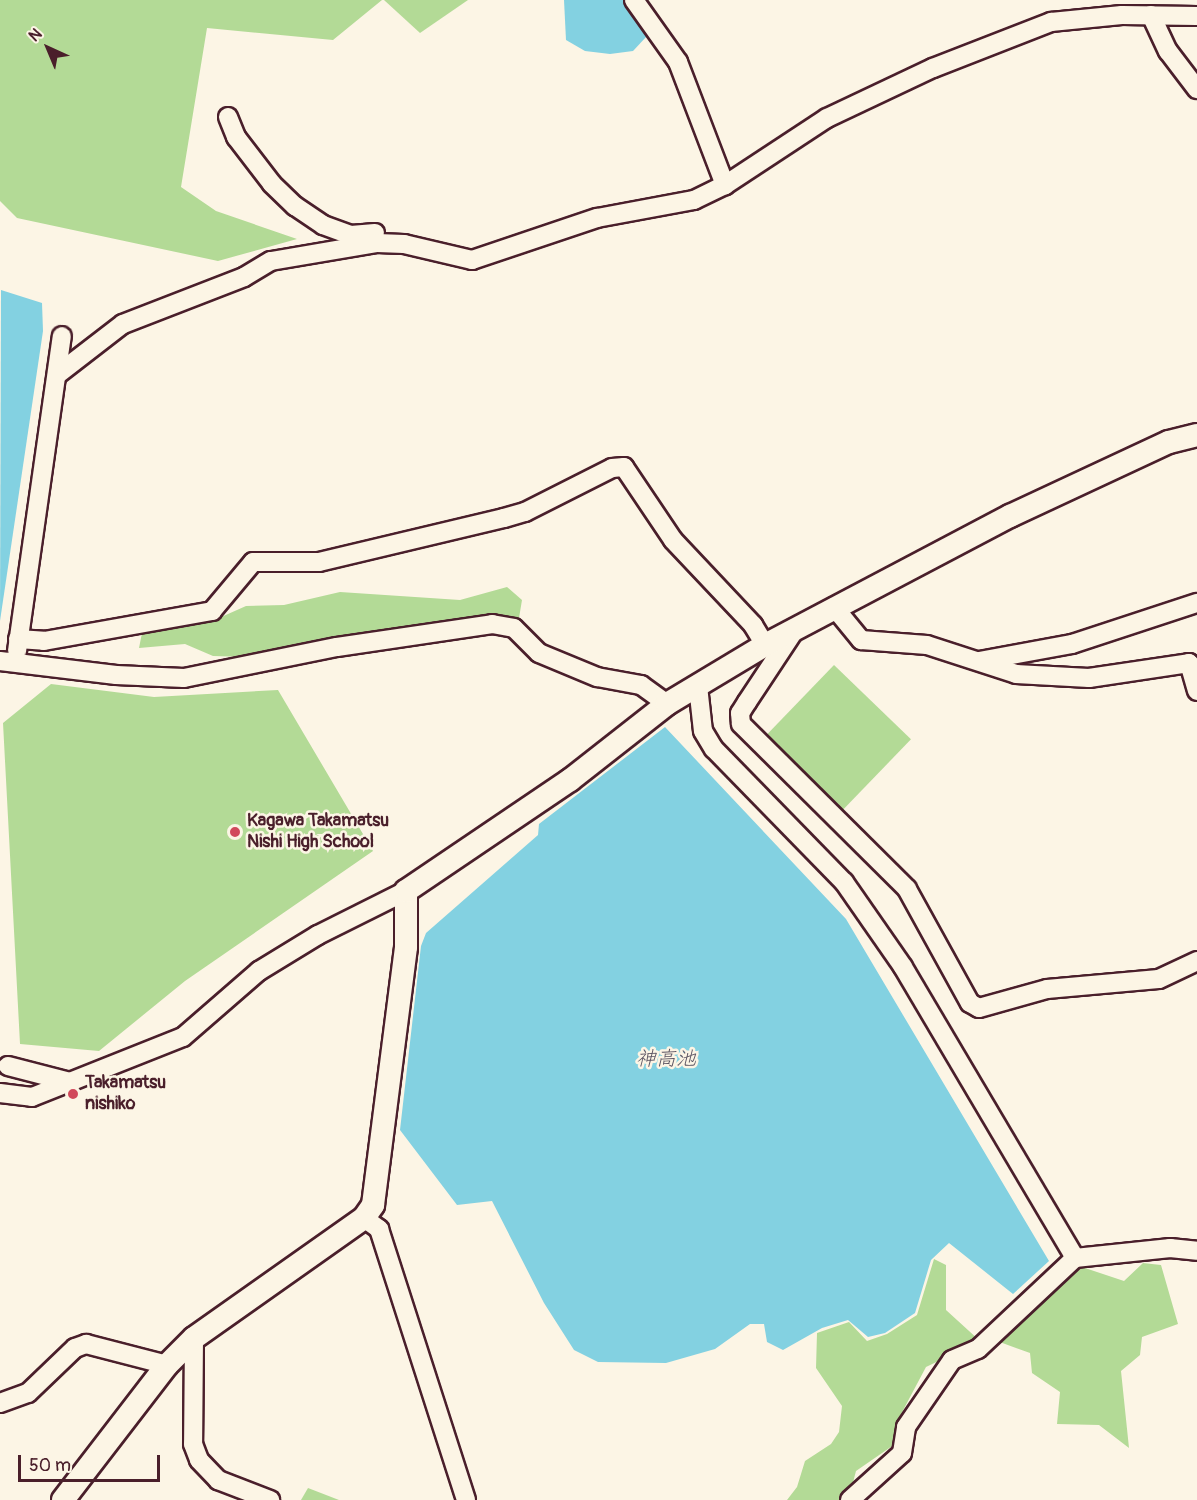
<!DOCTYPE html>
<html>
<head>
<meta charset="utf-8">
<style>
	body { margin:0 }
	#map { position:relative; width:1197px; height:1500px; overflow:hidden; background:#fcf5e5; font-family:Pangolin,"Klee One",sans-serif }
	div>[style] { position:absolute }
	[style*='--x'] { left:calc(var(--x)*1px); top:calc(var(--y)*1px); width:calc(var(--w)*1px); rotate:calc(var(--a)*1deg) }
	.green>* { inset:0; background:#b3da96; transform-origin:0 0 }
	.water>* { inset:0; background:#83d1e1 }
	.roads { filter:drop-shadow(2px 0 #4a1f2b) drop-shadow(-2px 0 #4a1f2b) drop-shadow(0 2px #4a1f2b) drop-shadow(0 -2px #4a1f2b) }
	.minor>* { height:18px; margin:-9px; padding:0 9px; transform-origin:9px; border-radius:9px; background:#fcf5e5 }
	.tertiary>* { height:22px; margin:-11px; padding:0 11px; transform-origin:11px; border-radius:11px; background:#fcf5e5 }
	.dots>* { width:16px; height:16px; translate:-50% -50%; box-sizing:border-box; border:3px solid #fcf5e5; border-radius:50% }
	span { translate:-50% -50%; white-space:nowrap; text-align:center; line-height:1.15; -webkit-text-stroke:5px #fcf5e5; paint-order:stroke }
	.poi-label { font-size:18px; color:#4a1f2b; font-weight:700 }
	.left { translate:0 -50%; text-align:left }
	.water-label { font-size:20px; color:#5b5462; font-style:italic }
	.north { position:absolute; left:18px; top:18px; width:60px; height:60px; -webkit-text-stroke:4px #fcf5e5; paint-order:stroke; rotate:316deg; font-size:16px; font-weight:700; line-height:24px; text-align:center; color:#4a1f2b }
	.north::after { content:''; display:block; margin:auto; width:21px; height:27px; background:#4a1f2b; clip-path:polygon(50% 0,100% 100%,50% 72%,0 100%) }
	.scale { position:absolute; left:18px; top:1455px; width:142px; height:27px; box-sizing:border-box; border:3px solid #4a1f2b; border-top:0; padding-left:8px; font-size:18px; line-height:21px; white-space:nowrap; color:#4a1f2b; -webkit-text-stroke:4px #fcf5e5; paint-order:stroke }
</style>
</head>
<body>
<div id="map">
	<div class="green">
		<i style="clip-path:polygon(0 0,382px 0,333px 40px,207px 28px,181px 187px,216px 211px,297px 239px,218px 261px,17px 218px,0 201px)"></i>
		<i style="clip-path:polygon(384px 0,468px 0,420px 33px)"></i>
		<i style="clip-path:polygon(507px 587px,522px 600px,519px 618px,481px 619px,248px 657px,213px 656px,185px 644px,139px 648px,142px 633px,219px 618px,246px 606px,284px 605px,340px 592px,460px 600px)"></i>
		<i style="left:834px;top:665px;width:107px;height:101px;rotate:44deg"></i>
		<i style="clip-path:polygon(51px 684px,154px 697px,278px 690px,373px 851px,185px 981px,99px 1051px,20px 1044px,3px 723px)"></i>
		<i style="clip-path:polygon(934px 1259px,946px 1265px,946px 1310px,980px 1341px,926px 1367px,900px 1416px,898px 1442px,856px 1471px,850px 1494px,843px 1500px,787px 1500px,797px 1487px,805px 1461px,831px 1444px,839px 1432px,842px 1406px,816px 1368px,817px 1333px,849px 1322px,867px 1341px,887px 1334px,917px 1315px)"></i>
		<i style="clip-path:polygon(1143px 1263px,1161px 1265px,1178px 1324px,1142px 1337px,1140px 1355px,1121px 1371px,1129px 1448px,1099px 1425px,1057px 1424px,1060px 1392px,1032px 1373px,1030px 1353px,997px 1341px,1076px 1265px,1124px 1281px)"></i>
		<i style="clip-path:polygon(308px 1488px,339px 1500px,301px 1500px)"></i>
	</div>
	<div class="water">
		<i style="clip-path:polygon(564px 0,627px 0,647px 36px,633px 51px,610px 54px,585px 51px,566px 40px)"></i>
		<i style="clip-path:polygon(1px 290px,42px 303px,43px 331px,0 621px)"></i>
		<i style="clip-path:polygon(665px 727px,846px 919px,1049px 1261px,1013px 1294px,949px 1243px,931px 1260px,915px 1313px,885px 1333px,868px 1337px,848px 1320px,822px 1328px,783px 1350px,767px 1342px,764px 1324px,750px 1324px,715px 1349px,666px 1363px,598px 1362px,574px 1350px,544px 1303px,492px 1201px,457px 1205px,400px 1130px,421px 946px,426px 933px,538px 835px,539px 824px)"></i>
	</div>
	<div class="roads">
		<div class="minor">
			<i style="--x:634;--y:0;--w:76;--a:54.6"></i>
			<i style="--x:678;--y:62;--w:132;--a:69.1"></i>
			<i style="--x:1151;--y:15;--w:40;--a:65"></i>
			<i style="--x:1168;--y:51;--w:48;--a:52.7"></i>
			<i style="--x:228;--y:117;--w:22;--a:68"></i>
			<i style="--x:236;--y:137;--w:59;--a:52.5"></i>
			<i style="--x:272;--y:184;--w:32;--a:44"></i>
			<i style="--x:295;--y:206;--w:34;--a:34"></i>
			<i style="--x:323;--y:225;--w:30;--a:20"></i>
			<i style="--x:351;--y:235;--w:24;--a:-5"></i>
			<i style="--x:58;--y:374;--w:82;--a:-37.6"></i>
			<i style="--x:123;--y:324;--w:130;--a:-21.2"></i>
			<i style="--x:244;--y:277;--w:31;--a:-31"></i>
			<i style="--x:271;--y:261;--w:108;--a:-9.6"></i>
			<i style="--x:377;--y:243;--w:27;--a:2"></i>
			<i style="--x:404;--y:244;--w:70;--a:13.2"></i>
			<i style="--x:472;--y:260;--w:132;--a:-18.6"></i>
			<i style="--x:597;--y:218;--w:99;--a:-10.5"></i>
			<i style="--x:694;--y:200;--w:34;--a:-26"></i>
			<i style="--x:725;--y:185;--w:122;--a:-33.3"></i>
			<i style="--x:827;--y:118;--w:117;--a:-25.3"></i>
			<i style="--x:933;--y:68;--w:127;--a:-21.3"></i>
			<i style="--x:1051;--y:22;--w:71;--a:-5.6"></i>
			<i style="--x:1122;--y:15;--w:75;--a:0.8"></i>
			<i style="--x:834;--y:607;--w:43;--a:50.7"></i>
			<i style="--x:861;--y:640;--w:66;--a:4.3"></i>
			<i style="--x:927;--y:645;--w:94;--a:18"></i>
			<i style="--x:1016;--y:674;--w:73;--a:3.1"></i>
			<i style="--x:1089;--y:678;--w:101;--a:-8.5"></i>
			<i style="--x:1189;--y:663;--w:29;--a:74"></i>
			<i style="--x:796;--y:628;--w:89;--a:123.5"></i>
			<i style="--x:747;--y:702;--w:13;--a:122"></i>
			<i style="--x:740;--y:713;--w:11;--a:85"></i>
			<i style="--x:741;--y:724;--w:234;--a:44.8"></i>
			<i style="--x:907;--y:889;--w:130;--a:61.1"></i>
			<i style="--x:970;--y:1003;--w:10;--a:29"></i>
			<i style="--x:979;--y:1008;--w:71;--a:-15.6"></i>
			<i style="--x:1047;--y:989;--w:112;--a:-5.1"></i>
			<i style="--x:1159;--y:979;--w:42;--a:-25.3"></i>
			<i style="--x:18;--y:639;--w:26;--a:4"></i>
			<i style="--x:44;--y:641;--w:171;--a:-10.1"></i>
			<i style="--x:212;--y:611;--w:64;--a:-50.1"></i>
			<i style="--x:253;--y:562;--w:66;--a:0"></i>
			<i style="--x:319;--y:562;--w:190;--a:-13.4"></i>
			<i style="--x:504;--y:518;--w:22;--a:-16"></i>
			<i style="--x:525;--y:512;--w:97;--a:-26.8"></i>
			<i style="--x:612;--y:468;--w:12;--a:-5"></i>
			<i style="--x:624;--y:467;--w:88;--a:56.1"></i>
			<i style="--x:673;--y:540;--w:117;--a:46.7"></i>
			<i style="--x:753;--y:625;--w:23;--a:59"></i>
			<i style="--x:17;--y:651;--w:318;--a:-81.9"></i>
			<i style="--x:0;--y:661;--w:117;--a:6.9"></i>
			<i style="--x:116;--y:675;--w:68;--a:2.5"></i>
			<i style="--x:184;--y:678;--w:156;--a:-11.5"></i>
			<i style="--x:337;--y:647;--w:157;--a:-8.4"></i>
			<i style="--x:492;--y:624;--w:22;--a:10"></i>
			<i style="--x:514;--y:628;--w:35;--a:45"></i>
			<i style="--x:539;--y:653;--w:63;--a:22.5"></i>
			<i style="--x:597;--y:677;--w:45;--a:10.3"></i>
			<i style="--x:641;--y:685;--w:32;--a:36"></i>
			<i style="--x:979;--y:661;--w:95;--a:-10.4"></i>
			<i style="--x:1072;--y:644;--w:132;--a:-18.2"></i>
			<i style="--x:698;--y:686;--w:45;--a:83.7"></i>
			<i style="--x:703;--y:731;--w:21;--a:59"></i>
			<i style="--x:714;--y:749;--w:186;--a:45.7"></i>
			<i style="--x:844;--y:882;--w:103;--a:55.2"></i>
			<i style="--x:903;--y:967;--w:338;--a:59.4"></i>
			<i style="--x:8;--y:1066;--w:64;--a:14.5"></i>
			<i style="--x:0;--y:1093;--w:32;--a:7"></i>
			<i style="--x:32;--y:1097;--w:162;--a:-21.7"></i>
			<i style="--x:183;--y:1037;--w:101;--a:-41"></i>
			<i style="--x:259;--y:971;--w:69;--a:-31.4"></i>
			<i style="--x:318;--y:935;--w:98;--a:-26.6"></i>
			<i style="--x:364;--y:1218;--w:19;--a:36"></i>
			<i style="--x:379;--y:1229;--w:285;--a:72.2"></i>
			<i style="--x:194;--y:1338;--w:106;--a:90.5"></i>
			<i style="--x:193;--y:1444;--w:17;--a:69"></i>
			<i style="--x:199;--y:1460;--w:28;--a:46"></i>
			<i style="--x:218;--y:1480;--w:56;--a:21"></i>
			<i style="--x:0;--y:1403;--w:30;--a:-20"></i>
			<i style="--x:28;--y:1393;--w:65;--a:-43.8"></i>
			<i style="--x:75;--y:1348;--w:12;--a:-20"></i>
			<i style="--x:86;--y:1344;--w:84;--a:14.5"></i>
			<i style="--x:850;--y:1500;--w:70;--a:-42.1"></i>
			<i style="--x:902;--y:1453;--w:26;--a:-81"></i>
			<i style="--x:906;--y:1427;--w:81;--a:-55.5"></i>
			<i style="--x:952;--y:1360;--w:28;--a:-23"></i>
			<i style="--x:978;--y:1349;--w:133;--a:-43.2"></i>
			<i style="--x:1075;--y:1258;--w:96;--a:-6"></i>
			<i style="--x:1170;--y:1248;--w:27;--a:6"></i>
		</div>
		<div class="tertiary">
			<i style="--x:63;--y:1500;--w:170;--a:-52.4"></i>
			<i style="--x:167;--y:1365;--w:38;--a:-45"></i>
			<i style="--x:194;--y:1338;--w:208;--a:-35.2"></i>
			<i style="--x:364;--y:1218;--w:16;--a:-55"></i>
			<i style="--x:373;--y:1205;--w:260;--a:-82.7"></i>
			<i style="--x:406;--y:947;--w:56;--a:-90"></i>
			<i style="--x:406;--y:891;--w:198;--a:-34.1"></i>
			<i style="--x:570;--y:780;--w:123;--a:-38.1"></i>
			<i style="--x:667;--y:704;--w:114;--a:-31"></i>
			<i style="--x:765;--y:645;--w:277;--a:-27.8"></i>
			<i style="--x:1010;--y:516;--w:175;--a:-25"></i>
			<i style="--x:1169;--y:442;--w:29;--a:-14"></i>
		</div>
	</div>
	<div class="dots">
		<i style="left:235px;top:832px;background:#d1495b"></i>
		<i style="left:73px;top:1094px;background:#d1495b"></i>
	</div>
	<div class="poi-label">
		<span class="left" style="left:247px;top:832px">Kagawa Takamatsu<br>Nishi High School</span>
		<span class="left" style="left:85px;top:1094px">Takamatsu<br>nishiko</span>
	</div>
	<div class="water-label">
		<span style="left:666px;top:1058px">神高池</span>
	</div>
	<div class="north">N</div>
	<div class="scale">50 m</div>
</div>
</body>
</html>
